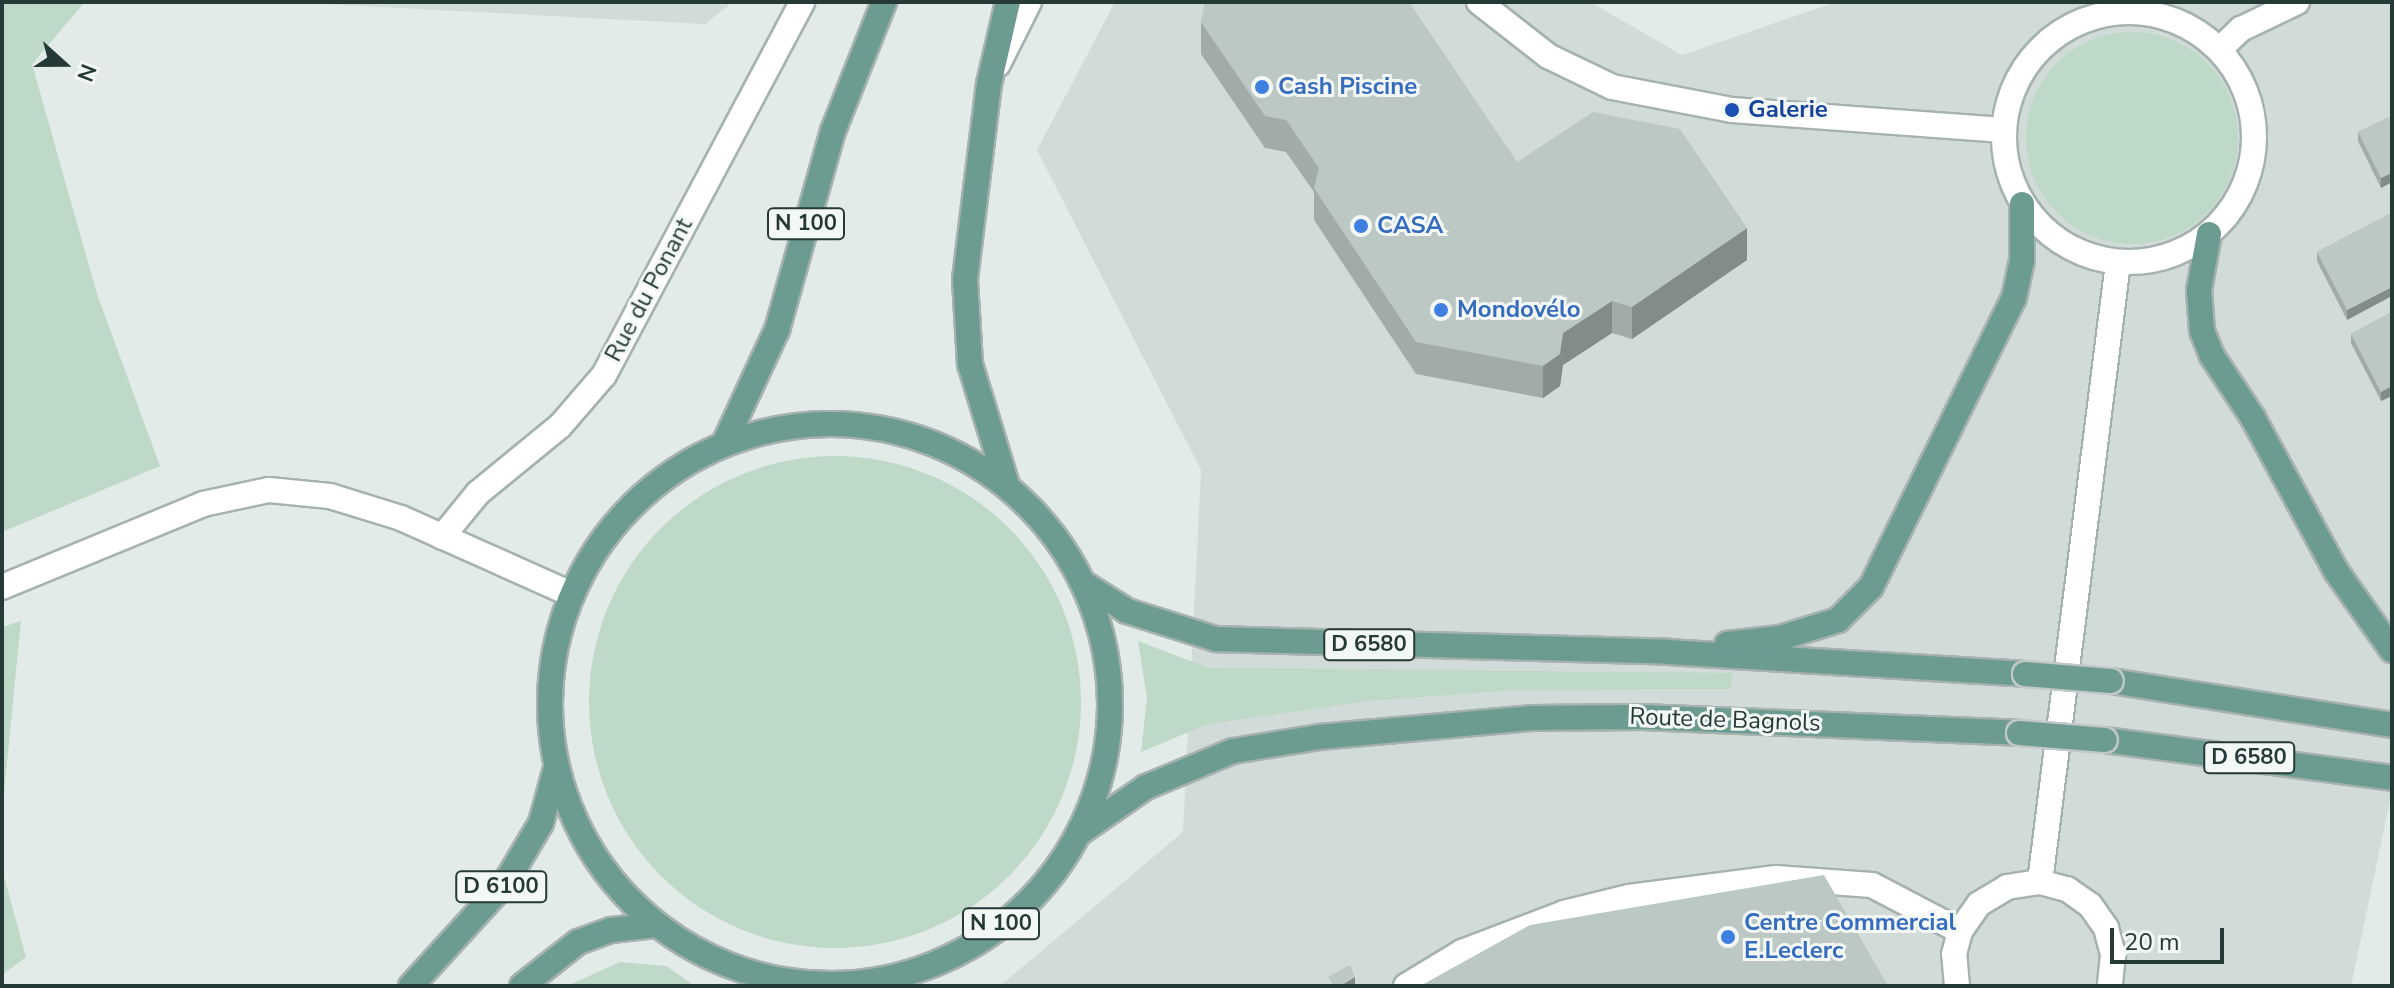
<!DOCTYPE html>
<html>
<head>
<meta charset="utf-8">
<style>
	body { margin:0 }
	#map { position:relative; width:2394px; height:988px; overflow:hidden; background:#e3ebe8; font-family:"Nunito Sans",sans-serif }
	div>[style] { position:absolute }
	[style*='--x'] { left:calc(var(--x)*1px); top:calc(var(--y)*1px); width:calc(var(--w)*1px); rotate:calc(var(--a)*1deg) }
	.built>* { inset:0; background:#d1dbd7 }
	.green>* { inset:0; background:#bed9c7 }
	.round { border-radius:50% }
	.roads { filter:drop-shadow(2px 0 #a6b2af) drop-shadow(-2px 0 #a6b2af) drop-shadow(0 2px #a6b2af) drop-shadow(0 -2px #a6b2af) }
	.minor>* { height:24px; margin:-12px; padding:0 12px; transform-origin:12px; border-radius:12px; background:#fff }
	.minor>.ring { margin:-12px; padding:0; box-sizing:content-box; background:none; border:24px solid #fff; border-radius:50% }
	.major>* { height:24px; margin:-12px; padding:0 12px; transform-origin:12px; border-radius:12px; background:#6c9b92 }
	.major>.ring { margin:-12px; padding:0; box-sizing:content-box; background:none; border:24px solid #6c9b92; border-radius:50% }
	.bridges { filter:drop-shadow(2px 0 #c2c8c7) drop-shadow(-2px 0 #c2c8c7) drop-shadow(0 2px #c2c8c7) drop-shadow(0 -2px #c2c8c7) }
	.major-bridge>* { height:24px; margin:-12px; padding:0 12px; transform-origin:12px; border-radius:12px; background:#6c9b92 }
	.wall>* { inset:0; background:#a1aca9 }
	.shaded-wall>* { inset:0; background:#838c89 }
	.building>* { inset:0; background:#bbc8c4 }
	.dots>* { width:22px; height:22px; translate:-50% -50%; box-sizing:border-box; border:4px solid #f3f8f6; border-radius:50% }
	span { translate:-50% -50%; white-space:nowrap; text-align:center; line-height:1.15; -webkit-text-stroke:6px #f3f8f6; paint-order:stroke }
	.shield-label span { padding:2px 6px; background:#f3f8f6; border:2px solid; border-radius:6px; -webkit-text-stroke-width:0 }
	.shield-label { font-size:22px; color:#253a36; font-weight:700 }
	.shop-label { font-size:24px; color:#366cbe; font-weight:700 }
	.left { translate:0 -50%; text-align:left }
	.transit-label { font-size:24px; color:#164399; font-weight:700 }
	.street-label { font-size:24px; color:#253a36 }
	.frame { position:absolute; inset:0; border:4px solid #253a36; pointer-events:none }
	.north { position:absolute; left:24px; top:24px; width:80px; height:80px; -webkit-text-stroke:6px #f3f8f6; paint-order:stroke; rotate:111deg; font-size:22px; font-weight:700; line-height:32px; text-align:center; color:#253a36 }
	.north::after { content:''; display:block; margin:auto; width:28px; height:36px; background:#253a36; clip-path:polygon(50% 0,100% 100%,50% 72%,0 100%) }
	.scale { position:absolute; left:2110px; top:928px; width:114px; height:36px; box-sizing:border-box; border:4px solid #253a36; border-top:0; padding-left:10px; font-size:24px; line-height:28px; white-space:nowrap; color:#253a36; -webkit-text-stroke:6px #f3f8f6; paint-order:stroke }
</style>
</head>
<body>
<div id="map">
	<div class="built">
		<i style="clip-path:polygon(285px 2px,733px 2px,705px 24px)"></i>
		<i style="clip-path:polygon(1115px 2px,1590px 2px,1682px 55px,1836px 2px,2392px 2px,2392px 791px,2351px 986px,1000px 986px,1183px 832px,1201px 470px,1037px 150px)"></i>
	</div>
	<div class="green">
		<i style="clip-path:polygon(2px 2px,85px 2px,32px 64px,97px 294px,160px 466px,2px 532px)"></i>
		<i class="round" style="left:2026px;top:32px;width:212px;height:212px"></i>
		<i class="round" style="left:589px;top:456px;width:492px;height:492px"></i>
		<i style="clip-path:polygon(21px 621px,2px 813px,2px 627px)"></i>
		<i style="clip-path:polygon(1138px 641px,1209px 668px,1732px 673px,1730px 689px,1512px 690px,1368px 701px,1208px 724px,1141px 752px,1147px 698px)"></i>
		<i style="clip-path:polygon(2px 869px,26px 957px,2px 975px)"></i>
		<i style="clip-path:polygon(620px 962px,666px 966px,695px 986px,567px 986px)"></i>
	</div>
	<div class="roads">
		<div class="minor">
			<i style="--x:1479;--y:2;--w:88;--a:38"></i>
			<i style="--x:1548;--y:56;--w:71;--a:25.8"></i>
			<i style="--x:1612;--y:87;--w:122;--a:10.9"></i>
			<i style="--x:1732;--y:110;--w:272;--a:4.2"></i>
			<i class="ring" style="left:2004px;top:12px;width:226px;height:226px"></i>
			<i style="--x:2220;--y:49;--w:29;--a:-44"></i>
			<i style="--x:2241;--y:29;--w:62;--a:-25.7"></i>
			<i style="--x:998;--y:64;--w:69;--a:-63.4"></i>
			<i style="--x:442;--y:537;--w:57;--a:-50.7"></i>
			<i style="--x:478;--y:493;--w:106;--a:-39.3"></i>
			<i style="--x:560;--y:426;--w:67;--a:-49.2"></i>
			<i style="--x:604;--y:375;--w:422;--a:-62"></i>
			<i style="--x:2;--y:587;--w:217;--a:-22.4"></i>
			<i style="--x:203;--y:504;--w:67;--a:-12"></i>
			<i style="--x:269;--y:490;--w:61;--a:5.6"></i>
			<i style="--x:330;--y:496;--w:74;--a:17.2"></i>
			<i style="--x:401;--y:518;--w:186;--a:24.1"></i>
			<i style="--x:2040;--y:882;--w:624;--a:-82.82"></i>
			<i style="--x:1406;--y:986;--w:66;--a:-31.3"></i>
			<i style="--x:1462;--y:952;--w:109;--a:-20.9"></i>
			<i style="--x:1564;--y:913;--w:67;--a:-13.8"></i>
			<i style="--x:1629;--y:897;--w:148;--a:-7.4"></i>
			<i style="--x:1776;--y:878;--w:96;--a:4.2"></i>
			<i style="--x:1872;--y:885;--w:99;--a:27.6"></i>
			<i style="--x:1957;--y:986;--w:32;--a:-95"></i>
			<i style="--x:1954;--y:954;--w:24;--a:-75"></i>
			<i style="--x:1960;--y:931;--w:33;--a:-55"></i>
			<i style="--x:1979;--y:904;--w:33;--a:-31"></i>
			<i style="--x:2007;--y:887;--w:33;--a:-9"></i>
			<i style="--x:2040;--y:882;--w:28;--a:15"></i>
			<i style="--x:2067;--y:889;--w:28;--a:35"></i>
			<i style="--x:2090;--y:905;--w:28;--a:55"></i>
			<i style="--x:2106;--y:928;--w:28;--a:75"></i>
			<i style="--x:2113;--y:955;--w:31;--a:96"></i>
		</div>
		<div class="major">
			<i style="--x:2209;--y:234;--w:57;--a:100.1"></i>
			<i style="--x:2199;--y:290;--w:41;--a:85.8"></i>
			<i style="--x:2202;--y:331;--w:27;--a:68"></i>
			<i style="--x:2212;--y:356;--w:74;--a:56.5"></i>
			<i style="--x:2253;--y:418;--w:174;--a:61.5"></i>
			<i style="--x:2336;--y:571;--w:97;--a:54.7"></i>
			<i class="ring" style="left:550px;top:424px;width:536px;height:536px"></i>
			<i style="--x:724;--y:444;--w:126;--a:-65.1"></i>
			<i style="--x:777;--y:330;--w:207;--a:-74.3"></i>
			<i style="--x:833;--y:131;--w:139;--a:-68.4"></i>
			<i style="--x:1007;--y:485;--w:127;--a:-107"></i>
			<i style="--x:970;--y:364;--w:85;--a:-93.4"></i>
			<i style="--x:965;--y:279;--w:196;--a:-83"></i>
			<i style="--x:989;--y:84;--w:84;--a:-77"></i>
			<i style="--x:1083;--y:583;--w:52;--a:32.5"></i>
			<i style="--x:1127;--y:611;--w:93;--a:17.5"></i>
			<i style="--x:1216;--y:639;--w:452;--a:1.6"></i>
			<i style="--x:1668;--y:652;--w:358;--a:3.5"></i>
			<i style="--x:1727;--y:644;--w:53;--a:-6.5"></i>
			<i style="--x:1780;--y:638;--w:61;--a:-17.2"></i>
			<i style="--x:1838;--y:620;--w:47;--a:-45"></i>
			<i style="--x:1871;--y:587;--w:322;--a:-63.7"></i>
			<i style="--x:2014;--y:298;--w:38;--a:-78"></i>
			<i style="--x:2022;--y:261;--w:57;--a:-90"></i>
			<i style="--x:2111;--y:681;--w:284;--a:8.9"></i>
			<i style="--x:2105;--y:740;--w:290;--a:7.5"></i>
			<i style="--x:1078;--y:834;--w:83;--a:-34.7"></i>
			<i style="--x:1146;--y:787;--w:94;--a:-22.5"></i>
			<i style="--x:1233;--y:751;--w:87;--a:-9.2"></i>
			<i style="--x:1319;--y:737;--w:215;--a:-5.1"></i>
			<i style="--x:1533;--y:718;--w:109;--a:-0.5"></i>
			<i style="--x:1642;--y:717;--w:377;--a:2.4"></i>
			<i style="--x:411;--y:986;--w:141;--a:-47.6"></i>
			<i style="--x:506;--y:882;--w:69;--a:-59.3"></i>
			<i style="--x:541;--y:823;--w:57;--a:-74.7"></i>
			<i style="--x:522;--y:986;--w:71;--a:-38.2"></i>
			<i style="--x:578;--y:942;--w:35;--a:-20"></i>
			<i style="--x:611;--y:930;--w:45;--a:-6.3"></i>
		</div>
	</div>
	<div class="bridges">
		<div class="major-bridge">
			<i style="--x:2025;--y:674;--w:86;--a:4.7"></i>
			<i style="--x:2019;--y:733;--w:86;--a:4.7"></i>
		</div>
	</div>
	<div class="wall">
		<i style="clip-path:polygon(1385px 4px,1517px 162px,1747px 260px,1632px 339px,1612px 333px,1563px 365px,1560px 386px,1543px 398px,1416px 374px,1314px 220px,1314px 192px,1286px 152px,1265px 148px,1201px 54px,1201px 22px)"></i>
		<i style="clip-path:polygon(2392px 116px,2392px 182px,2381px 188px,2358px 141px,2358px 132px)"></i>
		<i style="clip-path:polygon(2392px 213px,2347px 320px,2317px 261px,2317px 252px)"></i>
		<i style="clip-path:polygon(2392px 312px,2392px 396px,2381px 401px,2351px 343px,2351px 334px)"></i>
	</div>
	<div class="shaded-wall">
		<i style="clip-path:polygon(2392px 173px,2392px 182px,2381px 188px,2381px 178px)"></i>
		<i style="clip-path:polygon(1747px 228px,1747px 260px,1632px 339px,1632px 307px)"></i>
		<i style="clip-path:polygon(2392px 287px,2392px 296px,2347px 320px,2347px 310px)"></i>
		<i style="clip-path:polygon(1612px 301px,1612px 333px,1563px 365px,1560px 386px,1543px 398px,1543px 366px,1563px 333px)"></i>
		<i style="clip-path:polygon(2392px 386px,2392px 396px,2381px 401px,2381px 392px)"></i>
		<i style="clip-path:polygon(1355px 977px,1355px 986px,1340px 986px)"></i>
	</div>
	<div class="building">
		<i style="clip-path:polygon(1205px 2px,1384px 2px,1385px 4px,1388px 2px,1409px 2px,1517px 162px,1593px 112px,1680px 129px,1747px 228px,1632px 307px,1612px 301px,1563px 333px,1560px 354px,1543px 366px,1416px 342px,1314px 188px,1319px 168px,1286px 120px,1265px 116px,1201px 22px)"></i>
		<i style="clip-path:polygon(2392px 116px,2392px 173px,2381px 178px,2358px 132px)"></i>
		<i style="clip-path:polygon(2392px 213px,2392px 287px,2347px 310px,2317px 252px)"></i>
		<i style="clip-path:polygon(2392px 312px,2392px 386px,2381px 392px,2351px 334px)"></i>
		<i style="clip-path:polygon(1824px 875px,1888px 986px,1420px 986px,1530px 925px)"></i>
		<i style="clip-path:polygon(1350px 965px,1355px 977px,1340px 986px,1334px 986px,1328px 977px)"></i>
	</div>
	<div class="dots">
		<i style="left:1262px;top:87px;background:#3f7fe0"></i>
		<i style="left:1732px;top:110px;background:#1a4fb4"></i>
		<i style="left:1361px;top:226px;background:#3f7fe0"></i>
		<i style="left:1441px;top:310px;background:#3f7fe0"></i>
		<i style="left:1728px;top:937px;background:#3f7fe0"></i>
	</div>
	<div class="shield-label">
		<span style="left:806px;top:224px">N 100</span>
		<span style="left:1369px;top:645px">D 6580</span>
		<span style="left:2249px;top:758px">D 6580</span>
		<span style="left:501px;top:887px">D 6100</span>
		<span style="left:1001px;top:924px">N 100</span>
	</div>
	<div class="shop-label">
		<span class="left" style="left:1278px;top:87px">Cash Piscine</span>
		<span class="left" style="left:1377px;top:226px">CASA</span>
		<span class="left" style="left:1457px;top:310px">Mondovélo</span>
		<span class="left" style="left:1744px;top:937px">Centre Commercial<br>E.Leclerc</span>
	</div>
	<div class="transit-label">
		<span class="left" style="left:1748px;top:110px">Galerie</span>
	</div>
	<div class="street-label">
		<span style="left:649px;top:290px;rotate:-62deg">Rue du Ponant</span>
		<span style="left:1725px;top:720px;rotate:2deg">Route de Bagnols</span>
	</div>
	<div class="frame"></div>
	<div class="north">N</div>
	<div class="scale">20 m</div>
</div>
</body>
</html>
